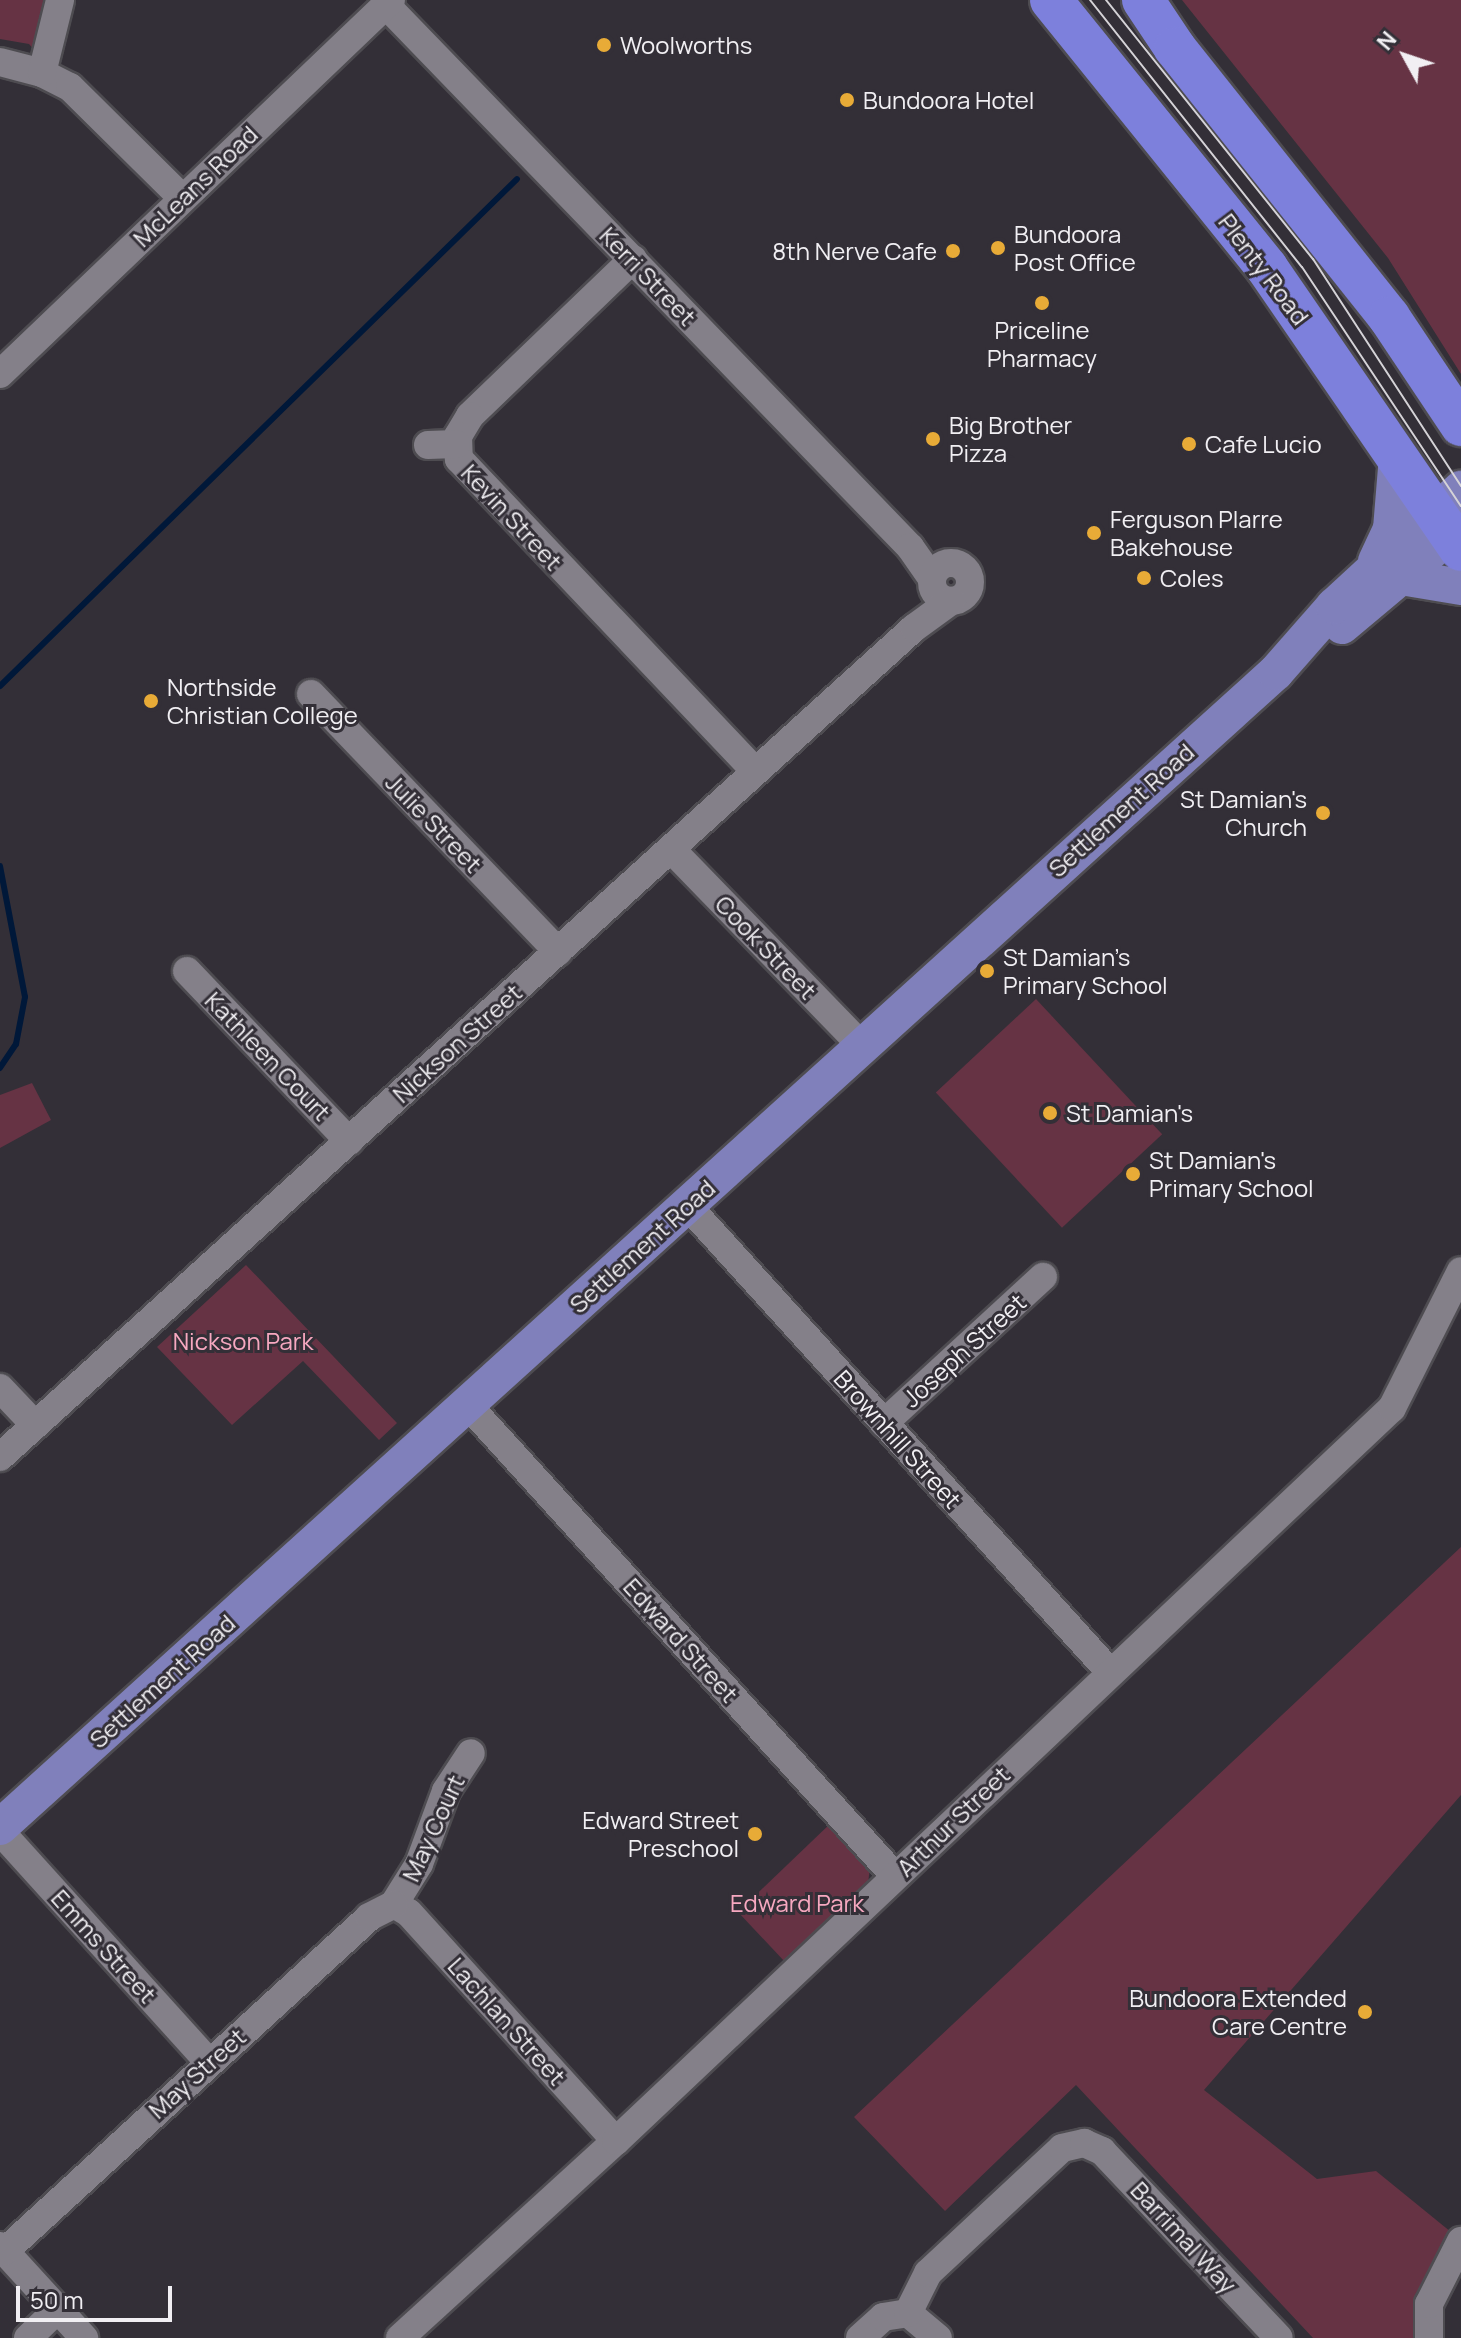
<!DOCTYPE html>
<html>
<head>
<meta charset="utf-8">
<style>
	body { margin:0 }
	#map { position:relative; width:1461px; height:2338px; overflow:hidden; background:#332f37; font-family:Manrope,sans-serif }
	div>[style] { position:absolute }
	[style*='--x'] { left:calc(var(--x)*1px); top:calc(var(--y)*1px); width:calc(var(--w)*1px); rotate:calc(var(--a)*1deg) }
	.green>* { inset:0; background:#634; transform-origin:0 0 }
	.stream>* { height:6px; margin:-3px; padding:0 3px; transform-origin:3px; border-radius:3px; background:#001839 }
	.roads { filter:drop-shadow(2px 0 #4e4c51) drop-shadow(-2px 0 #4e4c51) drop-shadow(0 2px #4e4c51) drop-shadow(0 -2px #4e4c51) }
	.minor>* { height:28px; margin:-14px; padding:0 14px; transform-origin:14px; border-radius:14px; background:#848089 }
	.minor>.ring { margin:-14px; padding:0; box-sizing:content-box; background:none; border:28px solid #848089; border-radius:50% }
	.major>* { height:36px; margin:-18px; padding:0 18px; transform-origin:18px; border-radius:18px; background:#8080bb }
	.highway>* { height:42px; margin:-21px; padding:0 21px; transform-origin:21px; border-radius:21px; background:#7d80dc }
	.tram>* { height:2px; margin:-1px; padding:0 1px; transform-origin:1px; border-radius:1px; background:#d5d3d7 }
	.dots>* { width:22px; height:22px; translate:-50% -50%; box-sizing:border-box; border:4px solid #332f37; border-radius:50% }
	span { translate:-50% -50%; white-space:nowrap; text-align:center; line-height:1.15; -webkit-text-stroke:6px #332f37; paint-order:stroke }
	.poi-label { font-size:24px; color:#f1eff3 }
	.left { translate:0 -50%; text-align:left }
	.right { translate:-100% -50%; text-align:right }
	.street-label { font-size:24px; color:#f1eff3 }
	.park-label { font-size:24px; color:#f7a8c0 }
	.north { position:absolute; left:1365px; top:16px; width:80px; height:80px; -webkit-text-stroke:6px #332f37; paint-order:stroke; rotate:310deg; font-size:22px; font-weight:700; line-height:32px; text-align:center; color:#f1eff3 }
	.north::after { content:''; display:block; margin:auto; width:28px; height:36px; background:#f1eff3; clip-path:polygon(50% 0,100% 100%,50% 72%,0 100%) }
	.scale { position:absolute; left:16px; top:2286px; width:156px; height:36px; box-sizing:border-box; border:4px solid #f1eff3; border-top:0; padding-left:10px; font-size:24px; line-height:28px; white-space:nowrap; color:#f1eff3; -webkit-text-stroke:6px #332f37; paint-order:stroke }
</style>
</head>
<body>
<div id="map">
	<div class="green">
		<i style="clip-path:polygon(0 0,51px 0,37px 53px,29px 44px,0 39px)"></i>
		<i style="clip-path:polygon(1182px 0,1461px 0,1461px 374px,1388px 258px)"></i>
		<i style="left:1036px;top:999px;width:185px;height:137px;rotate:47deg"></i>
		<i style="clip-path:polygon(32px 1083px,51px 1120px,0 1148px,0 1095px)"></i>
		<i style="clip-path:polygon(246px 1265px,397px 1423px,379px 1440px,303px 1361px,232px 1425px,157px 1347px)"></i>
		<i style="clip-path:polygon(1461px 1547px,1461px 1795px,1204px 2090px,1317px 2179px,1376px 2171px,1451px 2232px,1422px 2285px,1416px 2338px,1313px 2338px,1076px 2085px,945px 2211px,854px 2117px)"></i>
		<i style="clip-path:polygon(833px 1821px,870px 1868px,868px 1883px,785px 1962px,738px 1912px)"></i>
	</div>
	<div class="stream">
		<i style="--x:0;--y:686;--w:724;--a:-44.44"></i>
		<i style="--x:0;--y:866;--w:133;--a:79.2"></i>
		<i style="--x:25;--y:997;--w:48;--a:100.8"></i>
		<i style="--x:16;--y:1044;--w:29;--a:124"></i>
	</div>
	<div class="roads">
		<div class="minor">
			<i style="--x:386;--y:5;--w:754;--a:45.97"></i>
			<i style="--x:910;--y:547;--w:38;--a:55"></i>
			<i style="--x:0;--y:62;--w:43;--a:14.7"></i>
			<i style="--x:42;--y:73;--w:31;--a:27"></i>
			<i style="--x:70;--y:87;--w:158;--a:44.7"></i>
			<i style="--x:42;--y:73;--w:75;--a:-76.1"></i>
			<i style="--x:633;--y:259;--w:226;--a:136.1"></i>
			<i style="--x:470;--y:416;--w:23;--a:121"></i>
			<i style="--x:458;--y:436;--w:23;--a:88"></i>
			<i style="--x:459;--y:459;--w:430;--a:46.5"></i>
			<i style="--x:0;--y:374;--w:541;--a:-43.73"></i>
			<i style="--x:428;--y:445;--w:28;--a:-2"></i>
			<i class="ring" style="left:932px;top:563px;width:10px;height:10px"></i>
			<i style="--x:311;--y:694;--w:357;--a:46.2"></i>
			<i style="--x:671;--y:849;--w:273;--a:45.9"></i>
			<i style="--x:187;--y:971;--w:235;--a:46.4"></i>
			<i style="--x:687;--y:1205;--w:630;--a:47.83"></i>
			<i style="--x:0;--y:1388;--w:51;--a:46.6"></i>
			<i style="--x:467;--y:1404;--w:637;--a:47.8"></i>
			<i style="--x:884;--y:1423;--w:216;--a:-42.6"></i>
			<i style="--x:0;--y:1457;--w:1234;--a:-42.21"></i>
			<i style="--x:914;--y:628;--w:46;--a:-36.1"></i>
			<i style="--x:0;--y:1831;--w:312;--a:47.9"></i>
			<i style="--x:394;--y:1904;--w:17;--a:31"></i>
			<i style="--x:409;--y:1913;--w:308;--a:47.8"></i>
			<i style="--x:394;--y:1904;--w:47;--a:-58"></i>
			<i style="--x:419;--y:1864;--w:78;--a:-69.7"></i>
			<i style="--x:446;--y:1791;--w:45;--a:-56.7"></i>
			<i style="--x:0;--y:2246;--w:125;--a:47.6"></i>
			<i style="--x:5;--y:2251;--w:494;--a:-42.5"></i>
			<i style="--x:369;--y:1917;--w:28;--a:-27"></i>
			<i style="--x:908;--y:2313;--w:39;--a:40"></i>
			<i style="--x:28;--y:2338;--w:40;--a:-44"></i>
			<i style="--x:400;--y:2338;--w:292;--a:-42.4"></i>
			<i style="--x:616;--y:2141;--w:1067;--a:-43.37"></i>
			<i style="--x:1392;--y:1408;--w:153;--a:-63.3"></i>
			<i style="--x:860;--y:2338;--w:31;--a:-42"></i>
			<i style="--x:883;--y:2317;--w:25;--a:-9"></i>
			<i style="--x:908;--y:2313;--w:45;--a:-63.4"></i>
			<i style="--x:928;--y:2273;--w:183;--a:-43"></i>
			<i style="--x:1062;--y:2148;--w:23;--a:-13"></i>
			<i style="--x:1084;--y:2143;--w:20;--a:24"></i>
			<i style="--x:1102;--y:2151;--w:257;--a:46.6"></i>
			<i style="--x:1429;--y:2338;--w:34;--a:-90"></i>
			<i style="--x:1429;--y:2304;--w:71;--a:-63.1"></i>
		</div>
		<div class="major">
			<i style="--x:1376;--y:561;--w:35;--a:-65"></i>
			<i style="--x:1391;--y:529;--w:73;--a:-85.3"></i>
			<i style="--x:1401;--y:577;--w:61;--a:9.5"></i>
			<i style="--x:1342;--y:626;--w:155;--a:-40"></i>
			<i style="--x:0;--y:1827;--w:1721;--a:-42.15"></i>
			<i style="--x:1276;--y:672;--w:88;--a:-48.7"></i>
			<i style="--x:1334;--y:606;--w:173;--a:-42.7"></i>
		</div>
		<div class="highway">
			<i style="--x:1051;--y:0;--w:344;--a:51.1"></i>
			<i style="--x:1267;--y:268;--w:342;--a:55.5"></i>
			<i style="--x:1143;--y:0;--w:58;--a:56.3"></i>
			<i style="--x:1175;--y:48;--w:344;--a:51.5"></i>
			<i style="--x:1389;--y:317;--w:130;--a:56.3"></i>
		</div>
	</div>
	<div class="tram">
		<i style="--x:1090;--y:0;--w:341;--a:51.6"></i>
		<i style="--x:1302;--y:267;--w:287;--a:56.4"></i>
		<i style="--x:1106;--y:0;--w:332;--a:51.4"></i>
		<i style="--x:1313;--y:259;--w:271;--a:56.9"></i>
	</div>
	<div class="dots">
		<i style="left:604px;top:45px;background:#e8ab37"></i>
		<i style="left:847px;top:100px;background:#e8ab37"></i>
		<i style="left:998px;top:248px;background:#e8ab37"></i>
		<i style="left:953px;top:251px;background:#e8ab37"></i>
		<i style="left:1042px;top:303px;background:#e8ab37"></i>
		<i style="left:933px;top:439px;background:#e8ab37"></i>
		<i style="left:1189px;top:444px;background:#e8ab37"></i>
		<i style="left:1094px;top:533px;background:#e8ab37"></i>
		<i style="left:1144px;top:578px;background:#e8ab37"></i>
		<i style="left:151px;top:701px;background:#e8ab37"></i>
		<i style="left:1323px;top:813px;background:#e8ab37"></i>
		<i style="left:987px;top:971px;background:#e8ab37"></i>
		<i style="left:1050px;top:1113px;background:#e8ab37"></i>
		<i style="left:1133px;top:1174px;background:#e8ab37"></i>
		<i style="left:755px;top:1834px;background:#e8ab37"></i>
		<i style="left:1365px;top:2012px;background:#e8ab37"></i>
	</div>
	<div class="poi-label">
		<span class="left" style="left:620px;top:45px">Woolworths</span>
		<span class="left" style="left:863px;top:100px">Bundoora Hotel</span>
		<span class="left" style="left:1014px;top:248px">Bundoora<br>Post Office</span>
		<span class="right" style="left:937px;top:251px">8th Nerve Cafe</span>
		<span style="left:1042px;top:344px">Priceline<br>Pharmacy</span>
		<span class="left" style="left:949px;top:439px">Big Brother<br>Pizza</span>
		<span class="left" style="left:1205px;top:444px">Cafe Lucio</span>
		<span class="left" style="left:1110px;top:533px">Ferguson Plarre<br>Bakehouse</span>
		<span class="left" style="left:1160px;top:578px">Coles</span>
		<span class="left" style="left:167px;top:701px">Northside<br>Christian College</span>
		<span class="right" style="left:1307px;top:813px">St Damian's<br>Church</span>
		<span class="left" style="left:1003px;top:971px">St Damian’s<br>Primary School</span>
		<span class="left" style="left:1066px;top:1113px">St Damian's</span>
		<span class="left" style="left:1149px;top:1174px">St Damian's<br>Primary School</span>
		<span class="right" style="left:739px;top:1834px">Edward Street<br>Preschool</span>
		<span class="right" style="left:1347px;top:2012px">Bundoora Extended<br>Care Centre</span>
	</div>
	<div class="street-label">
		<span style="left:195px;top:186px;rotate:-44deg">McLeans Road</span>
		<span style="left:1264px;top:269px;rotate:53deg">Plenty Road</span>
		<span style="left:648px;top:276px;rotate:46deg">Kerri Street</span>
		<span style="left:512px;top:517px;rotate:47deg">Kevin Street</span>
		<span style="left:1121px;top:810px;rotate:-42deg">Settlement Road</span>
		<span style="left:434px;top:823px;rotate:46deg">Julie Street</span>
		<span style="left:766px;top:947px;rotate:46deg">Cook Street</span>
		<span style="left:457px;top:1043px;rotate:-42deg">Nickson Street</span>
		<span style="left:268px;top:1056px;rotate:46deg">Kathleen Court</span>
		<span style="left:642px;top:1246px;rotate:-42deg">Settlement Road</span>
		<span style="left:964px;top:1350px;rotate:-42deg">Joseph Street</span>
		<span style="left:898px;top:1439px;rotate:48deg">Brownhill Street</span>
		<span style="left:681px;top:1640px;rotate:48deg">Edward Street</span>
		<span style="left:162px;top:1681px;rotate:-42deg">Settlement Road</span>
		<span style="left:953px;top:1821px;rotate:-44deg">Arthur Street</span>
		<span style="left:433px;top:1828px;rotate:-65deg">May Court</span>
		<span style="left:104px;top:1946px;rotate:48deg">Emms Street</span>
		<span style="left:507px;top:2021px;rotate:48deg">Lachlan Street</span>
		<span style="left:197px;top:2073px;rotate:-42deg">May Street</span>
		<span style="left:1184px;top:2237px;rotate:47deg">Barrimal Way</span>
	</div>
	<div class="park-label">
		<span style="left:243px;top:1341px">Nickson Park</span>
		<span style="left:797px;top:1903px">Edward Park</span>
	</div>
	<div class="north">N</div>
	<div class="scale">50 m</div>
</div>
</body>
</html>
